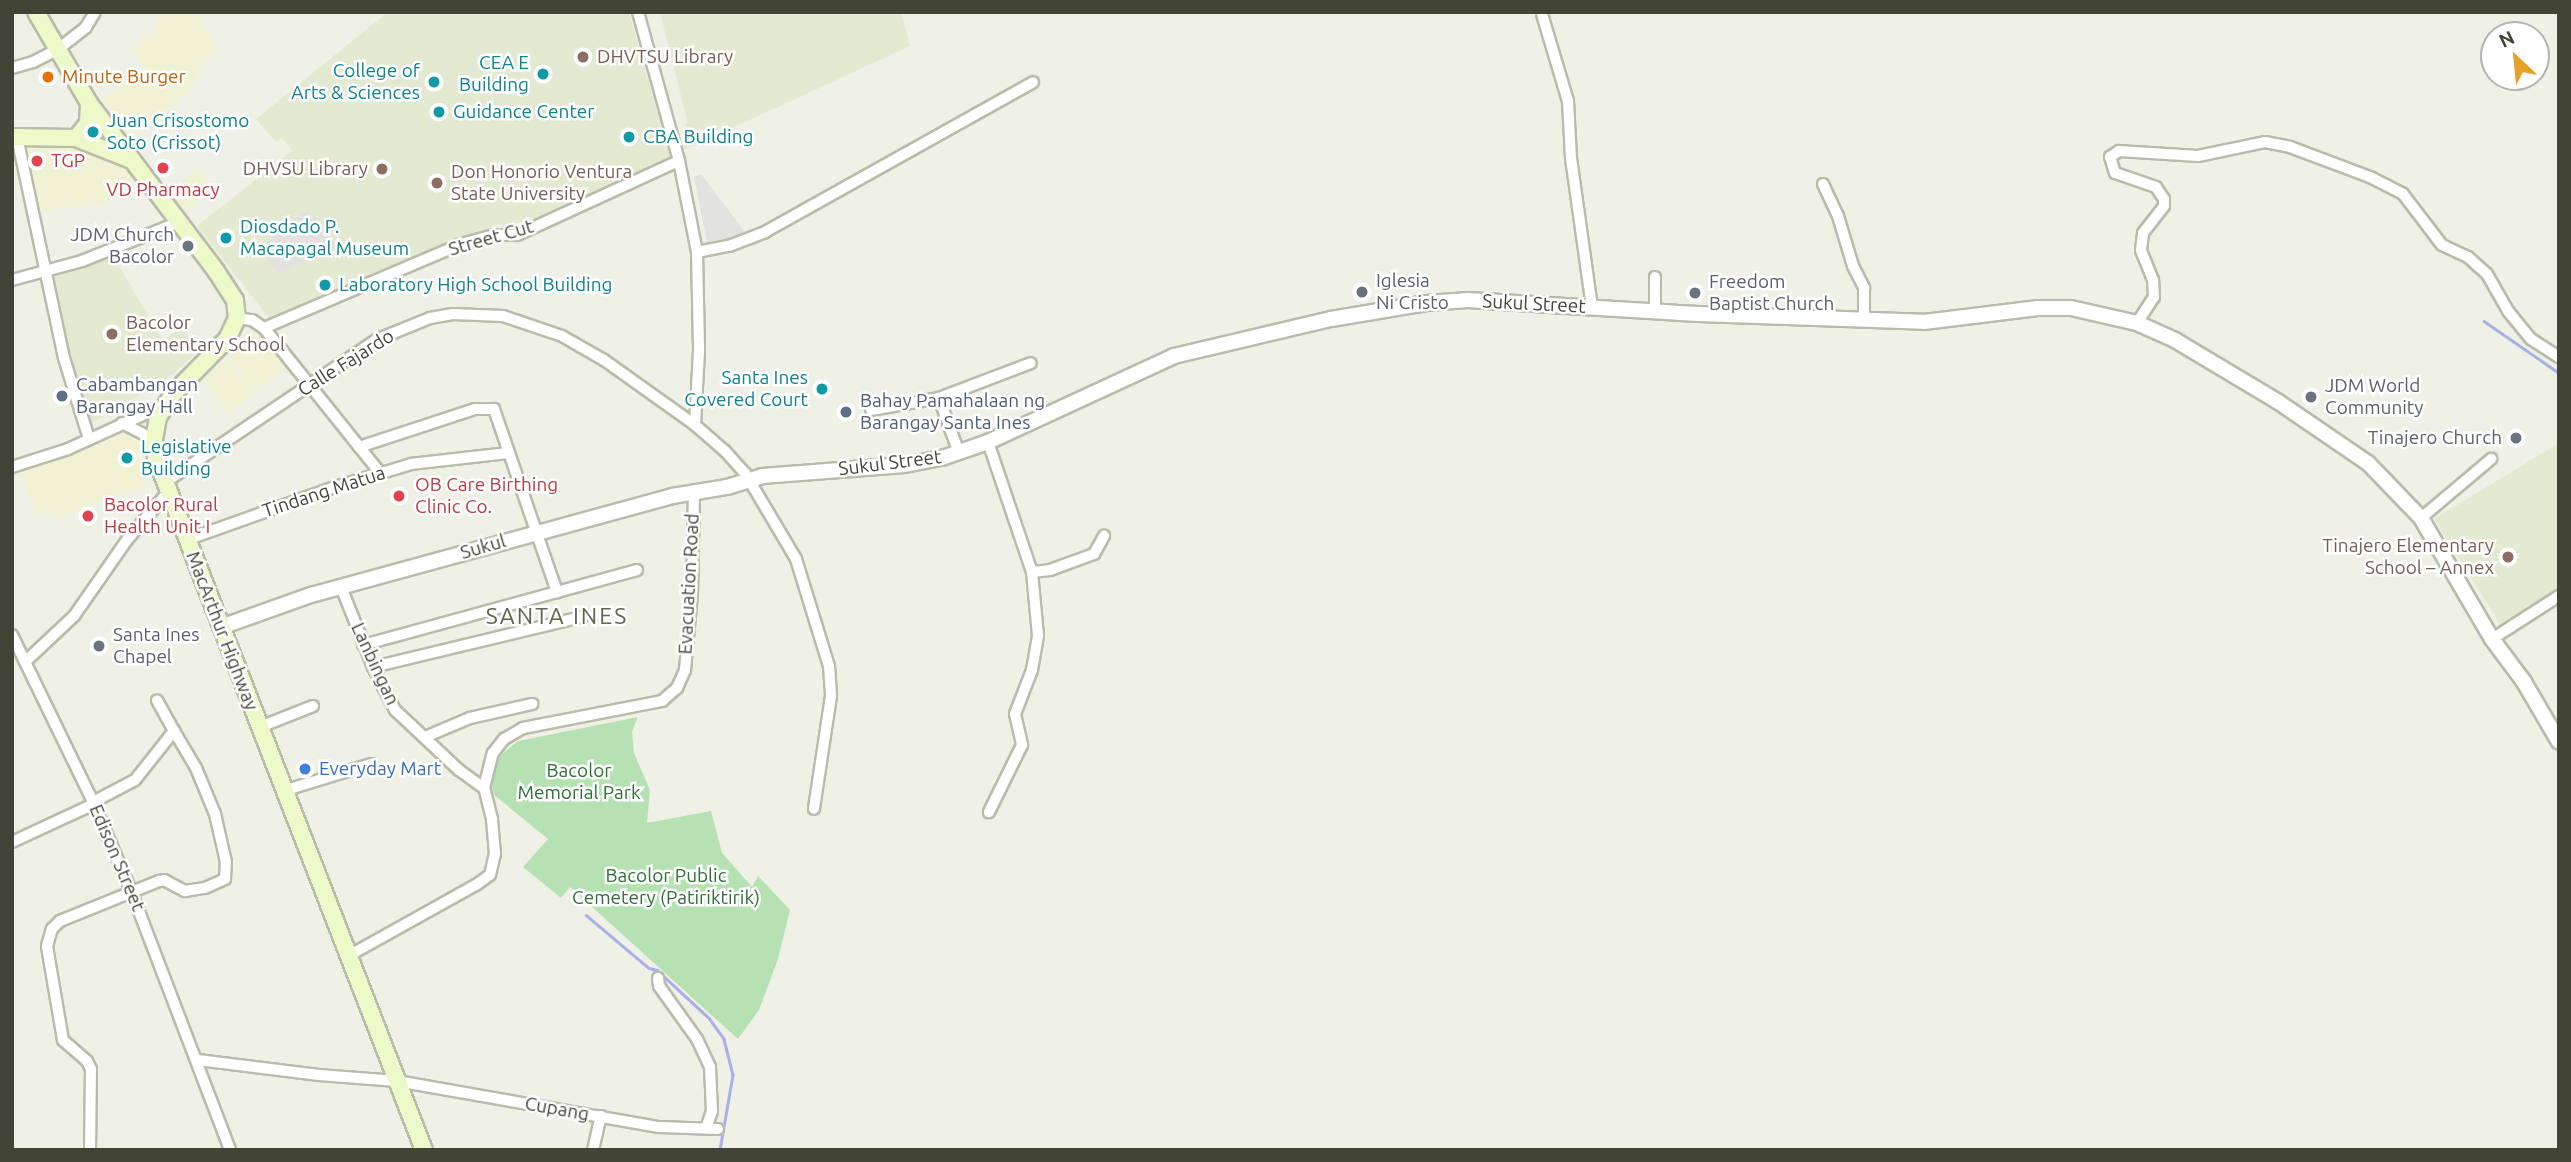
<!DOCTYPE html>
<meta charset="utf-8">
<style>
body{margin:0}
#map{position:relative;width:2571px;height:1162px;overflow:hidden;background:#eff1e7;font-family:Ubuntu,sans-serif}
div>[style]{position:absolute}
.commercial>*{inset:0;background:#f0f2d3;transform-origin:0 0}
.education>*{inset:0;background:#e4e9d2}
.green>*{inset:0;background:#b6e2b3}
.parking>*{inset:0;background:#e2e3de}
.stream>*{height:2.5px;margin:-1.25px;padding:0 1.25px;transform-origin:1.25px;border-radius:1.25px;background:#a8afe9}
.roads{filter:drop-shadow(2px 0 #b9bcaa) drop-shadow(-2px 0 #b9bcaa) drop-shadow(0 2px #b9bcaa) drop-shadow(0 -2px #b9bcaa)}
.minor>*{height:10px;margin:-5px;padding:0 5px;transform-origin:5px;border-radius:5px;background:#fff}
.tertiary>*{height:14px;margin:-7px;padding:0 7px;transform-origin:7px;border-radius:7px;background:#fff}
.secondary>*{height:16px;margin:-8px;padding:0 8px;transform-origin:8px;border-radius:8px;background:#edf9c9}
.dots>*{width:19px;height:19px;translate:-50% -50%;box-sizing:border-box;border:4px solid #fff;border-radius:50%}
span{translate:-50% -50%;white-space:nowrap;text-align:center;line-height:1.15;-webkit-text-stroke:5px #fff;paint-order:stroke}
.education-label{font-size:19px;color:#785e54}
.left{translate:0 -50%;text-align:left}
.right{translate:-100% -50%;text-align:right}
.culture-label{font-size:19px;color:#0d838f}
.food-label{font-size:19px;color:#c56008}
.health-label{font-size:19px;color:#be3a42}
.worship-label{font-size:19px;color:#5b616d}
.street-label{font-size:19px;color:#424436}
.service-label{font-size:19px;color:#4e5e75}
.shop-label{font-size:19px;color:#366cbe}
.park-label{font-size:19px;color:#306f36}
.quarter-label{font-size:23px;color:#63654f;letter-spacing:2px}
.frame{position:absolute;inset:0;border:14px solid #424436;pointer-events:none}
.north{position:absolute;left:2480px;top:21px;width:70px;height:70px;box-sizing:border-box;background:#fff;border:2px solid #b3b4af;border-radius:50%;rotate:334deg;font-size:19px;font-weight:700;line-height:28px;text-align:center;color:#424436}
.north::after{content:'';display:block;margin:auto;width:24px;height:32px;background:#e5a12a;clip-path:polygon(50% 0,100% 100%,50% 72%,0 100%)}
</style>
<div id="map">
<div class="commercial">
<div style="clip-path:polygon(156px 12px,198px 12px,217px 49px,201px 63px,189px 93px,131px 135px,102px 98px,146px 70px,133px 50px,162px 21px)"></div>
<div style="clip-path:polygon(82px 142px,133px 166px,131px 182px,107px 203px,32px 212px,23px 145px)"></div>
<div style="left:197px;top:169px;width:26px;height:37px;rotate:51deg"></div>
<div style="clip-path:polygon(257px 329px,291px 366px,255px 390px,228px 356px)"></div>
<div style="clip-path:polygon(226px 358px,255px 392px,228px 414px,204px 380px)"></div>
<div style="clip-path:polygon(128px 434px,136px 439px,146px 486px,98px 501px,57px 520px,53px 512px,36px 514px,21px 474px)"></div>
</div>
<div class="education">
<div style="clip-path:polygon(388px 12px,629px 12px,671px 160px,524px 229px,505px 231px,501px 223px,277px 319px,270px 319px,197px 226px,292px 151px,282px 138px,276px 142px,256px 119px)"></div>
<div style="clip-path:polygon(660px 12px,901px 12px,910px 46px,682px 151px,687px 120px)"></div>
<div style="clip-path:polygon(113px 256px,163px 341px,181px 327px,200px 350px,168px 378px,92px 423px,77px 383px,51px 278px)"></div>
<div style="clip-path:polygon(2559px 443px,2559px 594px,2503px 629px,2434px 519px)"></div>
</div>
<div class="green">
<div style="clip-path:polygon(638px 717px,632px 731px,634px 753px,650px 790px,647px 823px,711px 811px,722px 853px,752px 887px,758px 876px,790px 910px,778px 959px,759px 1010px,738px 1039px,570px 887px,561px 898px,523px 867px,548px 839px,494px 795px,491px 780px,496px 759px,518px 741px)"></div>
</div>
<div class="parking">
<div style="clip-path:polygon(701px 174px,748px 236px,708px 247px,694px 177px)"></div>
<div style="clip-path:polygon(308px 209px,337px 246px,278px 274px,259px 248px)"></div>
</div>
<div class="stream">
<div style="left:2484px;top:321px;width:91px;rotate:34.7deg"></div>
<div style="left:586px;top:915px;width:82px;rotate:40.1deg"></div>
<div style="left:649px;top:968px;width:8px;rotate:14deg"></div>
<div style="left:657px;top:970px;width:71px;rotate:42.7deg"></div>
<div style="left:709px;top:1018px;width:26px;rotate:54deg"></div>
<div style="left:724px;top:1039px;width:37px;rotate:76deg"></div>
<div style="left:733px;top:1075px;width:76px;rotate:99.8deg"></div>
</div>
<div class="roads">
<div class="minor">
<div style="left:638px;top:12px;width:155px;rotate:74.6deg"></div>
<div style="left:679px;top:161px;width:93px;rotate:78.8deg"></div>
<div style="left:697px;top:252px;width:99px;rotate:88.8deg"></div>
<div style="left:699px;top:351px;width:74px;rotate:93.1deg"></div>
<div style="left:1542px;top:14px;width:91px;rotate:73.4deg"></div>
<div style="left:1568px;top:101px;width:57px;rotate:87deg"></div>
<div style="left:1571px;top:158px;width:150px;rotate:82deg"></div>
<div style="left:12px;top:68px;width:22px;rotate:-16deg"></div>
<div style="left:33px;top:62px;width:27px;rotate:-27deg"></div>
<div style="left:57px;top:50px;width:37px;rotate:-38deg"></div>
<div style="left:86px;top:27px;width:17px;rotate:-59deg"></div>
<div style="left:17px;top:137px;width:226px;rotate:78deg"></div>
<div style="left:64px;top:358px;width:85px;rotate:72.8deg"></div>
<div style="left:1823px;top:184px;width:35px;rotate:65deg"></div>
<div style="left:1838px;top:216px;width:52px;rotate:73.3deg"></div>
<div style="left:1853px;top:266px;width:25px;rotate:63deg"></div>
<div style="left:1864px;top:288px;width:33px;rotate:90deg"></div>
<div style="left:697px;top:252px;width:33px;rotate:-11deg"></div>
<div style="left:729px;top:246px;width:39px;rotate:-21deg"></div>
<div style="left:765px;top:232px;width:307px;rotate:-29.2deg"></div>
<div style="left:12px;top:280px;width:73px;rotate:-15.2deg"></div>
<div style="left:82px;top:261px;width:105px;rotate:-21.9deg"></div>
<div style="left:1655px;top:310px;width:33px;rotate:-90deg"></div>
<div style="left:237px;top:318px;width:15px;rotate:8deg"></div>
<div style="left:252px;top:320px;width:14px;rotate:34deg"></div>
<div style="left:264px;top:328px;width:186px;rotate:51.3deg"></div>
<div style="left:2137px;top:323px;width:31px;rotate:-57deg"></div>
<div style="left:2154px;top:297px;width:17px;rotate:-93deg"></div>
<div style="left:2153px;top:280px;width:32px;rotate:-112deg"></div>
<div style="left:2141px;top:250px;width:17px;rotate:-83deg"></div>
<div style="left:2143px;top:233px;width:34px;rotate:-52deg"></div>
<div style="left:2164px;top:206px;width:7px;rotate:-90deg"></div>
<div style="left:2164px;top:199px;width:14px;rotate:-124deg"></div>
<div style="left:2156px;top:187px;width:43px;rotate:-161.1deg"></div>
<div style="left:2115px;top:173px;width:17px;rotate:-107deg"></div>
<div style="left:2110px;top:157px;width:11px;rotate:-34deg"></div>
<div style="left:2119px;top:151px;width:79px;rotate:3.6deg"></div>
<div style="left:2198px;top:156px;width:68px;rotate:-11.8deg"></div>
<div style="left:2265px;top:142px;width:25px;rotate:11deg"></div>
<div style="left:2290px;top:147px;width:85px;rotate:20.6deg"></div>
<div style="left:2370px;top:177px;width:37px;rotate:27deg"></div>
<div style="left:2403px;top:194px;width:64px;rotate:52.6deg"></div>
<div style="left:2442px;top:245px;width:29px;rotate:25deg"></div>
<div style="left:2468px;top:257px;width:25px;rotate:42deg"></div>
<div style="left:2487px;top:274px;width:43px;rotate:60.4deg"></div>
<div style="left:2508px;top:311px;width:36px;rotate:51deg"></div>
<div style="left:2531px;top:339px;width:33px;rotate:33deg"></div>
<div style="left:264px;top:328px;width:214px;rotate:-23.1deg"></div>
<div style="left:461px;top:244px;width:34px;rotate:-15deg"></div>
<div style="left:494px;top:235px;width:23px"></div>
<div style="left:517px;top:235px;width:178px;rotate:-24.6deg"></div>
<div style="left:939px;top:398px;width:59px;rotate:70deg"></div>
<div style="left:871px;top:410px;width:69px;rotate:-10deg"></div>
<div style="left:939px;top:398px;width:98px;rotate:-20.8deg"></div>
<div style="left:122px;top:423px;width:36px;rotate:27deg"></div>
<div style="left:988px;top:442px;width:137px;rotate:71.3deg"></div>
<div style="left:1032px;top:572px;width:64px;rotate:84.6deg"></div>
<div style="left:1038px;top:636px;width:35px;rotate:100deg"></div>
<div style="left:1032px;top:670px;width:47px;rotate:111.1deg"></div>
<div style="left:1015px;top:714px;width:32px;rotate:77deg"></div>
<div style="left:1022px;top:745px;width:75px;rotate:116.2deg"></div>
<div style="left:359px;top:447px;width:122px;rotate:-18.1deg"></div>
<div style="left:475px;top:409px;width:19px"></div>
<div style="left:494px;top:409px;width:194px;rotate:71deg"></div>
<div style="left:12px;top:467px;width:59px;rotate:-17.8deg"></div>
<div style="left:68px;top:449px;width:107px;rotate:-24.4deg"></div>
<div style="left:164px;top:483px;width:256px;rotate:-34deg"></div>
<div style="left:376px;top:340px;width:58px;rotate:-22.2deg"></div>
<div style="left:430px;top:318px;width:23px;rotate:-10deg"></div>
<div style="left:453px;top:314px;width:50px;rotate:2.3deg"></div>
<div style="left:503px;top:316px;width:62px;rotate:18.7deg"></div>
<div style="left:562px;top:336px;width:48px;rotate:29.7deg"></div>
<div style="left:604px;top:360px;width:112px;rotate:35.5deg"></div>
<div style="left:695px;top:425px;width:40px;rotate:41deg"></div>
<div style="left:725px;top:451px;width:30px;rotate:48deg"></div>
<div style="left:745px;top:473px;width:100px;rotate:59.3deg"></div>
<div style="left:796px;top:559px;width:112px;rotate:72.9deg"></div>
<div style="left:829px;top:666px;width:30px;rotate:86deg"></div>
<div style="left:831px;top:696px;width:114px;rotate:98.6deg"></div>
<div style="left:2421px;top:518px;width:92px;rotate:-40.1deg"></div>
<div style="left:186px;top:540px;width:158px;rotate:-19.6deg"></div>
<div style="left:335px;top:487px;width:79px;rotate:-16.8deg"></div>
<div style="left:411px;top:464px;width:97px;rotate:-6.5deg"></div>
<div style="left:1032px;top:572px;width:18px;rotate:-6deg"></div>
<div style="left:1050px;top:570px;width:47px;rotate:-20deg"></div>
<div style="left:1094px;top:554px;width:21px;rotate:-61deg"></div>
<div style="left:341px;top:587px;width:86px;rotate:68.2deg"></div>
<div style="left:373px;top:667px;width:48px;rotate:62.9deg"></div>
<div style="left:395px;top:710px;width:88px;rotate:43.2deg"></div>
<div style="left:459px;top:770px;width:31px;rotate:36deg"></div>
<div style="left:12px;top:635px;width:186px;rotate:64.1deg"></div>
<div style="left:93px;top:802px;width:99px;rotate:66.8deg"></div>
<div style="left:132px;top:893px;width:275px;rotate:69.1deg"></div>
<div style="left:2492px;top:639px;width:80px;rotate:-32.7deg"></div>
<div style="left:363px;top:645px;width:284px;rotate:-15.3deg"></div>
<div style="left:26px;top:661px;width:66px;rotate:-43.2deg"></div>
<div style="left:74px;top:616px;width:93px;rotate:-55.1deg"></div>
<div style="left:127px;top:540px;width:63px;rotate:-49.5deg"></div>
<div style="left:373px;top:667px;width:215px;rotate:-13.5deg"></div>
<div style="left:260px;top:727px;width:57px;rotate:-21.6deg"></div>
<div style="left:425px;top:737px;width:49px;rotate:-22.9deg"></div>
<div style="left:470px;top:718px;width:64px;rotate:-12.7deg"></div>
<div style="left:283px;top:791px;width:92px;rotate:-17.1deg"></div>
<div style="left:93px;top:802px;width:47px;rotate:-27.6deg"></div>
<div style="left:135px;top:780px;width:63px;rotate:-51.5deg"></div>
<div style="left:174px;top:731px;width:35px;rotate:-119deg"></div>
<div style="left:12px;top:842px;width:90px;rotate:-24.9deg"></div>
<div style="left:350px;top:955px;width:144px;rotate:-29.1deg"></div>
<div style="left:476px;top:885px;width:17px;rotate:-36deg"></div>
<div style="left:490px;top:875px;width:22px;rotate:-77deg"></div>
<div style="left:495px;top:854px;width:35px;rotate:-95deg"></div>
<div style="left:492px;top:819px;width:32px;rotate:-104deg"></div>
<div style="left:484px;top:788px;width:36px;rotate:-76deg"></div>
<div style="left:493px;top:753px;width:18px;rotate:-52deg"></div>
<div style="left:504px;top:739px;width:22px;rotate:-30deg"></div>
<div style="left:523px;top:728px;width:142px;rotate:-11deg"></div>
<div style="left:662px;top:701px;width:20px;rotate:-41deg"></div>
<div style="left:677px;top:688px;width:20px;rotate:-66deg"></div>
<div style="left:685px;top:670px;width:75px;rotate:-84.7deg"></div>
<div style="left:692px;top:595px;width:103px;rotate:-88.9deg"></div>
<div style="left:658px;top:978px;width:8px;rotate:83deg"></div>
<div style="left:659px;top:986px;width:65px;rotate:54.4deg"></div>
<div style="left:697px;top:1039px;width:31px;rotate:65deg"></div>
<div style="left:710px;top:1067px;width:44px;rotate:87.4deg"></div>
<div style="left:712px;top:1111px;width:18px;rotate:109deg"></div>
<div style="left:198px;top:1060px;width:122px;rotate:7.1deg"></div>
<div style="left:319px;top:1075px;width:78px;rotate:4.4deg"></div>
<div style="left:397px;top:1081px;width:266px;rotate:10deg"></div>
<div style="left:659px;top:1127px;width:59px;rotate:1.9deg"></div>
<div style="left:90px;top:1150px;width:81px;rotate:-89.3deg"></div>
<div style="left:91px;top:1069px;width:9px;rotate:-117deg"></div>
<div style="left:87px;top:1061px;width:32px;rotate:-139deg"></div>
<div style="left:63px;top:1040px;width:95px;rotate:-99.7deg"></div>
<div style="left:47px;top:946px;width:18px;rotate:-74deg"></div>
<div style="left:52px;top:929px;width:11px;rotate:-45deg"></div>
<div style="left:60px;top:921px;width:107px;rotate:-22deg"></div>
<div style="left:159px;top:881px;width:5px;rotate:-11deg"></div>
<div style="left:164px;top:880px;width:24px;rotate:28deg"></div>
<div style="left:185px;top:891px;width:20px;rotate:-9deg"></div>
<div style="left:205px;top:888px;width:22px;rotate:-24deg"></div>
<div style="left:225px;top:879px;width:17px;rotate:-87deg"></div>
<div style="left:226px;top:862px;width:49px;rotate:-102.9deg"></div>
<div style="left:215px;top:814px;width:50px;rotate:-112.4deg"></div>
<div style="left:196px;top:768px;width:43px;rotate:-120.7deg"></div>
<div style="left:593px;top:1150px;width:35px;rotate:-77deg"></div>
</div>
<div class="tertiary">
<div style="left:221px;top:627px;width:96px;rotate:-19.6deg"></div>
<div style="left:311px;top:595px;width:374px;rotate:-15.3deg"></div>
<div style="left:672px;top:496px;width:56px;rotate:-9.3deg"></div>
<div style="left:727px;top:487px;width:37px;rotate:-17deg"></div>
<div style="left:762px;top:476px;width:143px;rotate:-4.4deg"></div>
<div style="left:905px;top:465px;width:38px;rotate:-11deg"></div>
<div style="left:942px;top:458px;width:49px;rotate:-19.2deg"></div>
<div style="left:988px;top:442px;width:205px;rotate:-24.8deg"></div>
<div style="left:1174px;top:356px;width:161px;rotate:-13.3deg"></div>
<div style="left:1331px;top:319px;width:97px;rotate:-9.5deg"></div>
<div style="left:1427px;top:303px;width:41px;rotate:-4.2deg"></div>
<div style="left:1468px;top:300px;width:231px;rotate:3.5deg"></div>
<div style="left:1699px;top:314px;width:225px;rotate:2deg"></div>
<div style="left:1924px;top:322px;width:115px;rotate:-7deg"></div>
<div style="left:2038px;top:308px;width:33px"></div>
<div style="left:2071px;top:308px;width:68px;rotate:12.8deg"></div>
<div style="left:2137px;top:323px;width:42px;rotate:24.1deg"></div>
<div style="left:2175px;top:340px;width:119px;rotate:30.9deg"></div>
<div style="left:2277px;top:401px;width:110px;rotate:34.3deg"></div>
<div style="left:2368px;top:463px;width:76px;rotate:46.1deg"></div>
<div style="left:2421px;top:518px;width:140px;rotate:59.6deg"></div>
<div style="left:2492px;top:639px;width:54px;rotate:53.3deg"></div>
<div style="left:2524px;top:682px;width:69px;rotate:59.7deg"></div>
</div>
<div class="secondary">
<div style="left:36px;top:12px;width:105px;rotate:59.8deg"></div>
<div style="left:89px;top:103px;width:211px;rotate:52.9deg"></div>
<div style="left:216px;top:271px;width:35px;rotate:57deg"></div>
<div style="left:235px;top:300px;width:18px;rotate:84deg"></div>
<div style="left:237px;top:318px;width:23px;rotate:115deg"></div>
<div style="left:227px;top:339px;width:77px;rotate:134.5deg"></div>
<div style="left:173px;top:394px;width:27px;rotate:123deg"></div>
<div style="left:158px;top:417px;width:22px;rotate:100deg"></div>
<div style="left:154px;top:439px;width:19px;rotate:84deg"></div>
<div style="left:156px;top:458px;width:742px;rotate:68.83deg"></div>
<div style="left:12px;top:137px;width:64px;rotate:0.9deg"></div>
<div style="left:76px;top:138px;width:57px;rotate:21.6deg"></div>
<div style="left:76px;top:138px;width:19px;rotate:-51deg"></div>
<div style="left:88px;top:123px;width:20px;rotate:-87deg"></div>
</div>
</div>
<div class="dots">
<div style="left:583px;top:57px;background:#8d6e63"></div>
<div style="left:543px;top:74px;background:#0f9aa8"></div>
<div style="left:48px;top:77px;background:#e8710a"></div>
<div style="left:434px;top:82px;background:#0f9aa8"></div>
<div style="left:439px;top:112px;background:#0f9aa8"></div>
<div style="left:93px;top:132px;background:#0f9aa8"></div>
<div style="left:629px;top:137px;background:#0f9aa8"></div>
<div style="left:37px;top:161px;background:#e0444e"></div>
<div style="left:163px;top:168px;background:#e0444e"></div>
<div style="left:382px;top:169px;background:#8d6e63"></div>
<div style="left:437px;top:183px;background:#8d6e63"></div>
<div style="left:226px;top:238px;background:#0f9aa8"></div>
<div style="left:188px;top:246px;background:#6b7280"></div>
<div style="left:325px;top:285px;background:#0f9aa8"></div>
<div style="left:1362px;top:292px;background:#6b7280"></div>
<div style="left:1695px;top:293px;background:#6b7280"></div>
<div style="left:112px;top:334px;background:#8d6e63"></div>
<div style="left:822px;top:389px;background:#0f9aa8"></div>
<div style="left:62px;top:396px;background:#5c6f8a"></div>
<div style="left:2311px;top:397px;background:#6b7280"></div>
<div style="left:846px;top:412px;background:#5c6f8a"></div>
<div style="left:2516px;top:438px;background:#6b7280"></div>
<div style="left:127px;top:458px;background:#0f9aa8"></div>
<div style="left:399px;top:496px;background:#e0444e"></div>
<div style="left:88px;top:516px;background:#e0444e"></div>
<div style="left:2508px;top:557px;background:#8d6e63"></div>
<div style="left:99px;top:646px;background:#6b7280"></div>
<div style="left:305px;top:769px;background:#3f7fe0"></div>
</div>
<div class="education-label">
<span class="left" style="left:597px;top:57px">DHVTSU Library</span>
<span class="right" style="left:368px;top:169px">DHVSU Library</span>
<span class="left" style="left:451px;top:183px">Don Honorio Ventura<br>State University</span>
<span class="left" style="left:126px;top:334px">Bacolor<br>Elementary School</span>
<span class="right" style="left:2494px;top:557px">Tinajero Elementary<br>School – Annex</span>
</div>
<div class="culture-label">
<span class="right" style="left:529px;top:74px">CEA E<br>Building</span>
<span class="right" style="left:420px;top:82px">College of<br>Arts &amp; Sciences</span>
<span class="left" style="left:453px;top:112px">Guidance Center</span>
<span class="left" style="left:107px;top:132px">Juan Crisostomo<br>Soto (Crissot)</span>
<span class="left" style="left:643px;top:137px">CBA Building</span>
<span class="left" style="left:240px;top:238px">Diosdado P.<br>Macapagal Museum</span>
<span class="left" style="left:339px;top:285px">Laboratory High School Building</span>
<span class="right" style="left:808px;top:389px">Santa Ines<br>Covered Court</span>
<span class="left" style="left:141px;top:458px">Legislative<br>Building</span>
</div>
<div class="food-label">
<span class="left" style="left:62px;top:77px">Minute Burger</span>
</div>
<div class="health-label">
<span class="left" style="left:51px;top:161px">TGP</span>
<span style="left:163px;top:190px">VD Pharmacy</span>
<span class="left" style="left:415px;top:496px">OB Care Birthing<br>Clinic Co.</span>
<span class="left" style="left:104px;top:516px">Bacolor Rural<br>Health Unit I</span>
</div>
<div class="worship-label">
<span class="right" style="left:174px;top:246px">JDM Church<br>Bacolor</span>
<span class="left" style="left:1376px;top:292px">Iglesia<br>Ni Cristo</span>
<span class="left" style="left:1709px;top:293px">Freedom<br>Baptist Church</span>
<span class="left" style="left:2325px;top:397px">JDM World<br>Community</span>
<span class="right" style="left:2502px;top:438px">Tinajero Church</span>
<span class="left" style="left:113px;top:646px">Santa Ines<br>Chapel</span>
</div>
<div class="street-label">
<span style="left:491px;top:238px;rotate:-16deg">Street Cut</span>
<span style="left:1534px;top:304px;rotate:3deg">Sukul Street</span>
<span style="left:346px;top:363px;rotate:-32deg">Calle Fajardo</span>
<span style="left:890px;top:463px;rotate:-7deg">Sukul Street</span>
<span style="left:324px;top:492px;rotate:-18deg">Tindang Matua</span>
<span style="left:483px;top:547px;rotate:-16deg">Sukul</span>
<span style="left:689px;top:584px;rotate:-87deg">Evacuation Road</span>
<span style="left:222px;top:631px;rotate:69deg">MacArthur Highway</span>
<span style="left:375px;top:664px;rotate:65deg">Lanbingan</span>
<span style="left:117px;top:858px;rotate:67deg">Edison Street</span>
<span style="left:557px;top:1109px;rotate:10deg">Cupang</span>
</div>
<div class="service-label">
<span class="left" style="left:76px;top:396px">Cabambangan<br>Barangay Hall</span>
<span class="left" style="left:860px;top:412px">Bahay Pamahalaan ng<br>Barangay Santa Ines</span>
</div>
<div class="shop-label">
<span class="left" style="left:319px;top:769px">Everyday Mart</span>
</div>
<div class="park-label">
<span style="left:579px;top:782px">Bacolor<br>Memorial Park</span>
<span style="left:666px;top:887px">Bacolor Public<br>Cemetery (Patiriktirik)</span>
</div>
<div class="quarter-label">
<span style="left:557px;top:616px">SANTA INES</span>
</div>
<div class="frame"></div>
<div class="north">N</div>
</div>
